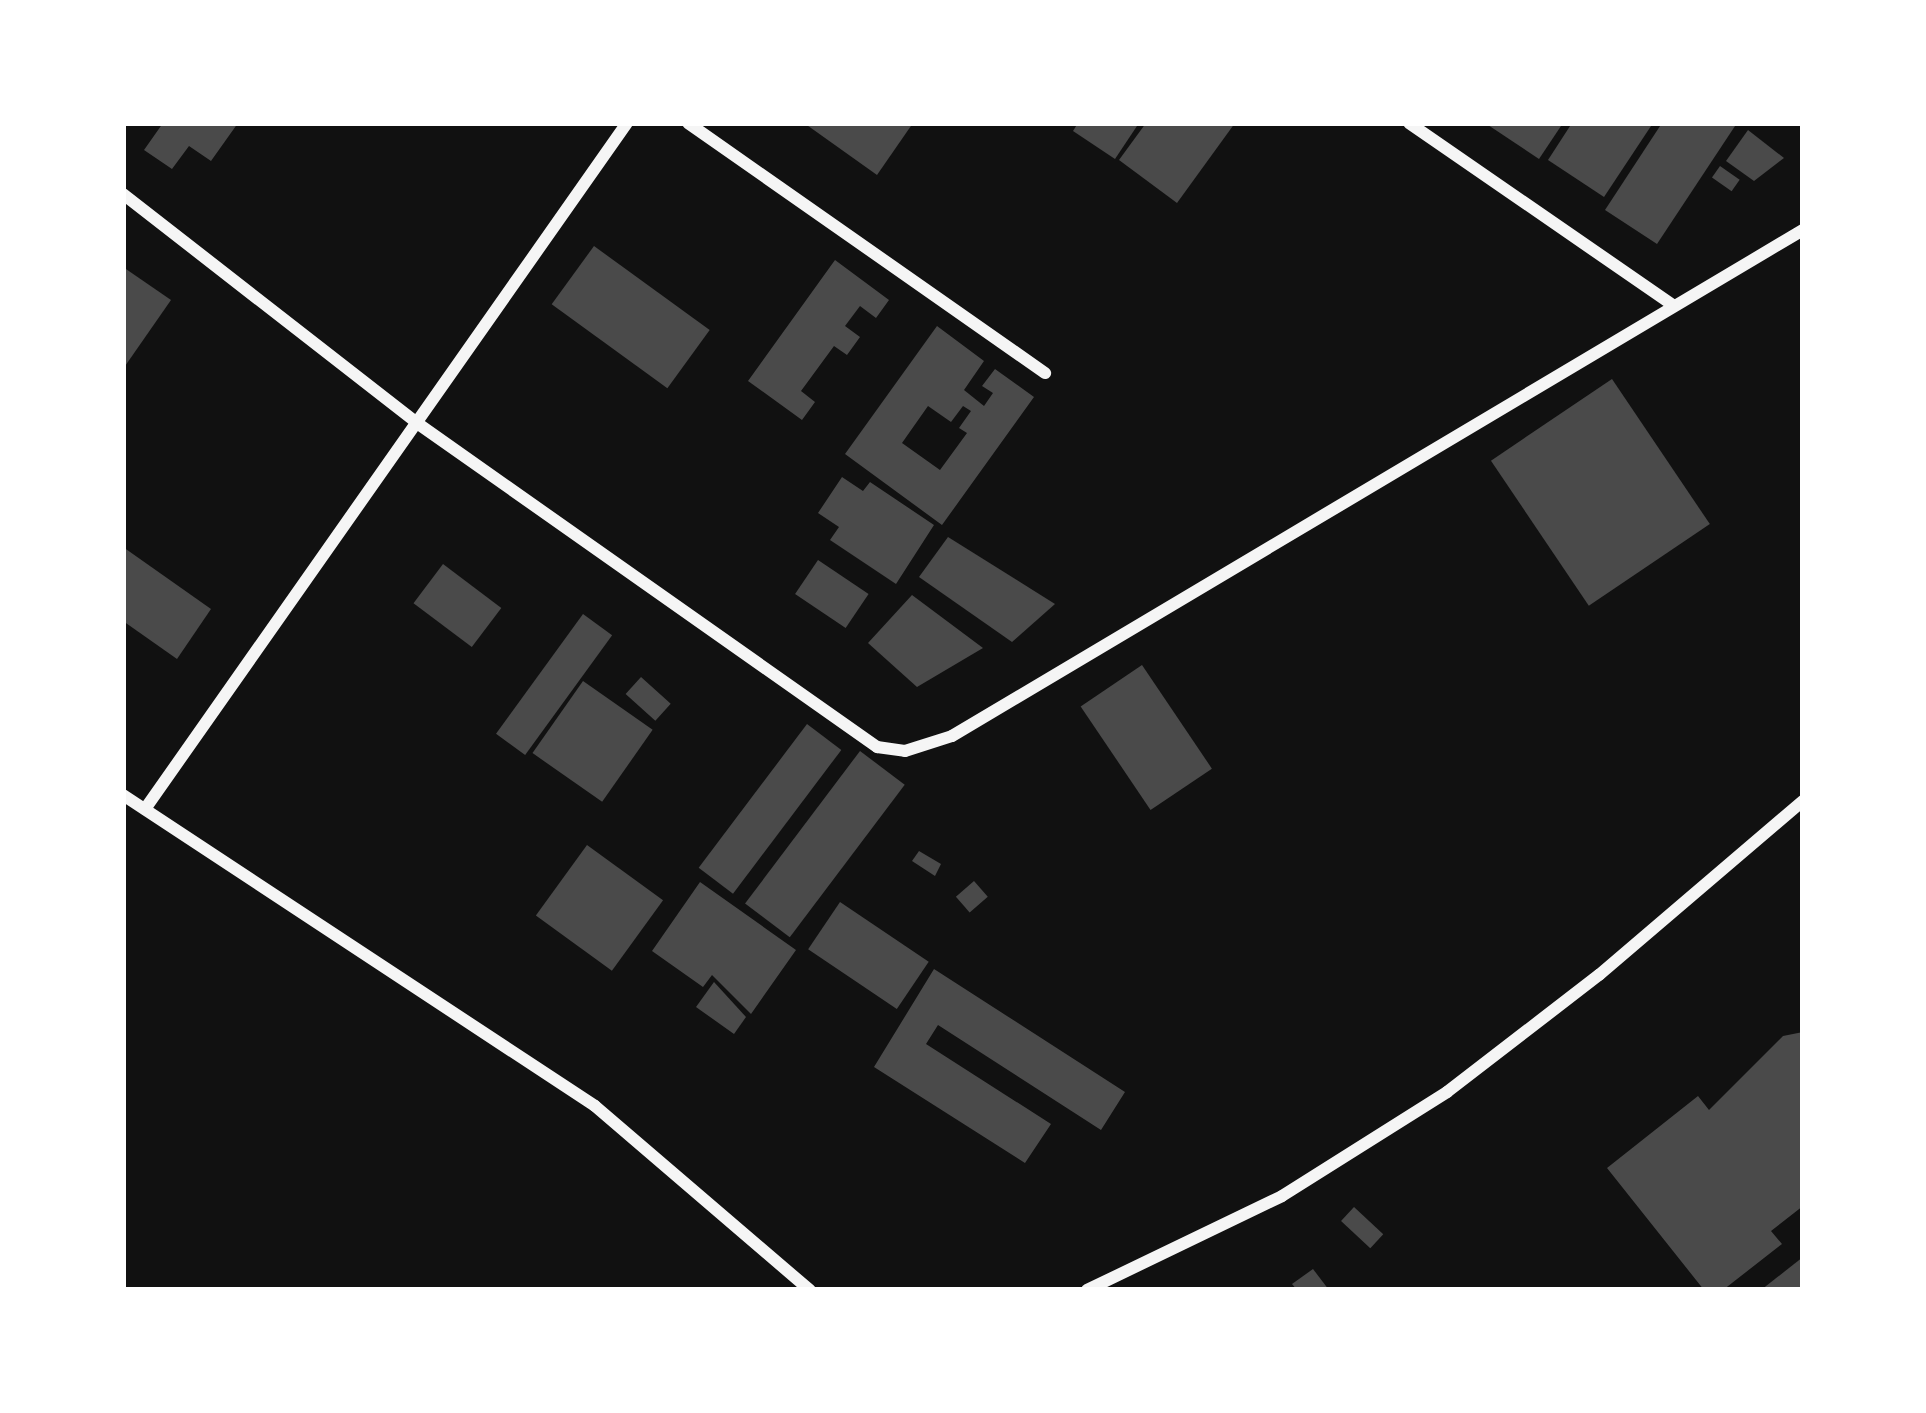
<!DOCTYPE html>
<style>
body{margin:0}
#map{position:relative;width:1926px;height:1413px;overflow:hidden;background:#111;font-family:Signika,sans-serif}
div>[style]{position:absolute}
.building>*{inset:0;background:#4a4a4a;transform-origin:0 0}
.minor>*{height:12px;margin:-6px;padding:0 6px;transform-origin:6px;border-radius:6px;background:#f5f5f5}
span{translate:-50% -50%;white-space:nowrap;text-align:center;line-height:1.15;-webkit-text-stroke:10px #fff;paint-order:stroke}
.frame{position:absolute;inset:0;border:126px solid #fff;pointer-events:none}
</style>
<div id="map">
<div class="building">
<div style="clip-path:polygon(163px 123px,238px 123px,211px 161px,189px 146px,172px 169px,144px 150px)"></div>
<div style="clip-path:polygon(804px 123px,913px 123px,877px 175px)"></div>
<div style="clip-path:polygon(1078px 123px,1139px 123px,1115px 159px,1073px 131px)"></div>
<div style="clip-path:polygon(1146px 123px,1235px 123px,1177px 203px,1119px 160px)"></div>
<div style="clip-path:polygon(1485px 123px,1563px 123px,1539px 159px)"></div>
<div style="clip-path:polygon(1572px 123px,1653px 123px,1604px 197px,1548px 160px)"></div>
<div style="clip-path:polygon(1662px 123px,1737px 123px,1657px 244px,1605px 210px)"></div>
<div style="clip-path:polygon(1748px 130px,1784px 158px,1754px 181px,1726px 161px)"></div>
<div style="left:1720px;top:166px;width:24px;height:14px;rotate:35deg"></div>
<div style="left:594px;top:246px;width:143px;height:72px;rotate:36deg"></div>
<div style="clip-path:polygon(835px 260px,889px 300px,876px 318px,860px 306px,845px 326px,860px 337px,847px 355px,834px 346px,801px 391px,815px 402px,802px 420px,748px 381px)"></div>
<div style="clip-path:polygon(123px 267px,171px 300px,123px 369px)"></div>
<div style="clip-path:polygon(evenodd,937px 326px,984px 361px,964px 390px,984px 406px,993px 393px,982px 386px,995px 369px,1034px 397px,942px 525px,845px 454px,937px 326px,928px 406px,951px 422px,963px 406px,971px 411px,959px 428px,967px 433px,940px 470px,902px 443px,928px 406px)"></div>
<div style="left:1612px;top:379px;width:175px;height:146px;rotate:56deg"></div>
<div style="clip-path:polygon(842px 477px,863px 491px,870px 482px,934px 525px,896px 584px,830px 540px,839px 527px,818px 513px)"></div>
<div style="clip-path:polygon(948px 537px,1055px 604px,1012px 642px,919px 577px)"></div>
<div style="clip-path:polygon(123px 547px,211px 609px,177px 659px,123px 621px)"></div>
<div style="left:818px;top:560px;width:61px;height:41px;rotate:34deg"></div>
<div style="left:443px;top:564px;width:73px;height:49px;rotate:37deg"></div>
<div style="clip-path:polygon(912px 595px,983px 648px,917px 687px,868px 643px)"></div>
<div style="left:583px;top:614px;width:36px;height:148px;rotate:36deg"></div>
<div style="left:1142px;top:665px;width:125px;height:74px;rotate:56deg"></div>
<div style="left:641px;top:677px;width:40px;height:23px;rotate:42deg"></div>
<div style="left:583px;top:681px;width:85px;height:88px;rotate:35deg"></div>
<div style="left:807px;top:724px;width:43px;height:180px;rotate:37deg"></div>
<div style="left:860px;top:751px;width:56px;height:191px;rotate:37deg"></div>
<div style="left:587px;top:845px;width:94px;height:87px;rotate:36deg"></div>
<div style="clip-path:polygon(919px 851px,941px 864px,935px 876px,912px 861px)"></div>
<div style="left:974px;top:881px;width:21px;height:24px;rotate:49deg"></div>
<div style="clip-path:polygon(700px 882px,796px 950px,751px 1014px,712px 975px,703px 987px,652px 951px)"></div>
<div style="left:840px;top:902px;width:107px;height:57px;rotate:34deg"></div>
<div style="clip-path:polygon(934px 969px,1125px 1092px,1101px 1130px,938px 1025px,926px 1044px,1051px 1124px,1025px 1163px,874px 1067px)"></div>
<div style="clip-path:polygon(714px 982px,746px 1017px,734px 1034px,696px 1007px)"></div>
<div style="clip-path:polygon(1803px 1032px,1803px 1206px,1771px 1231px,1782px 1244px,1723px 1290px,1704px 1290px,1607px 1168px,1698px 1096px,1709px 1110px,1783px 1036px)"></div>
<div style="left:1354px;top:1207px;width:40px;height:19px;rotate:43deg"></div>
<div style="clip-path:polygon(1803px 1257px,1803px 1290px,1761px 1290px)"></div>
<div style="clip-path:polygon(1313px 1269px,1329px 1290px,1297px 1290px,1292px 1284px)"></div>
</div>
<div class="minor">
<div style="left:688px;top:123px;width:436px;rotate:35deg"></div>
<div style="left:1409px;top:123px;width:322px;rotate:34.6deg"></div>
<div style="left:123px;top:194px;width:373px;rotate:37.9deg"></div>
<div style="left:417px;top:423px;width:563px;rotate:35.16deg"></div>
<div style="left:877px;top:747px;width:28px;rotate:8deg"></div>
<div style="left:905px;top:751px;width:49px;rotate:-17.7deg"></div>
<div style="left:952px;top:736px;width:990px;rotate:-30.74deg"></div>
<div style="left:123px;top:795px;width:565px;rotate:33.38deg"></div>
<div style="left:595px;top:1106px;width:283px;rotate:40.6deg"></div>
<div style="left:145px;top:809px;width:838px;rotate:-54.91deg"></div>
<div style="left:1087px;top:1290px;width:216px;rotate:-25.7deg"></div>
<div style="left:1282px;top:1196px;width:195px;rotate:-32.2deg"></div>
<div style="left:1447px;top:1092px;width:192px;rotate:-37.6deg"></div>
<div style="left:1599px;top:975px;width:268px;rotate:-40.5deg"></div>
</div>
<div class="frame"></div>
</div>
